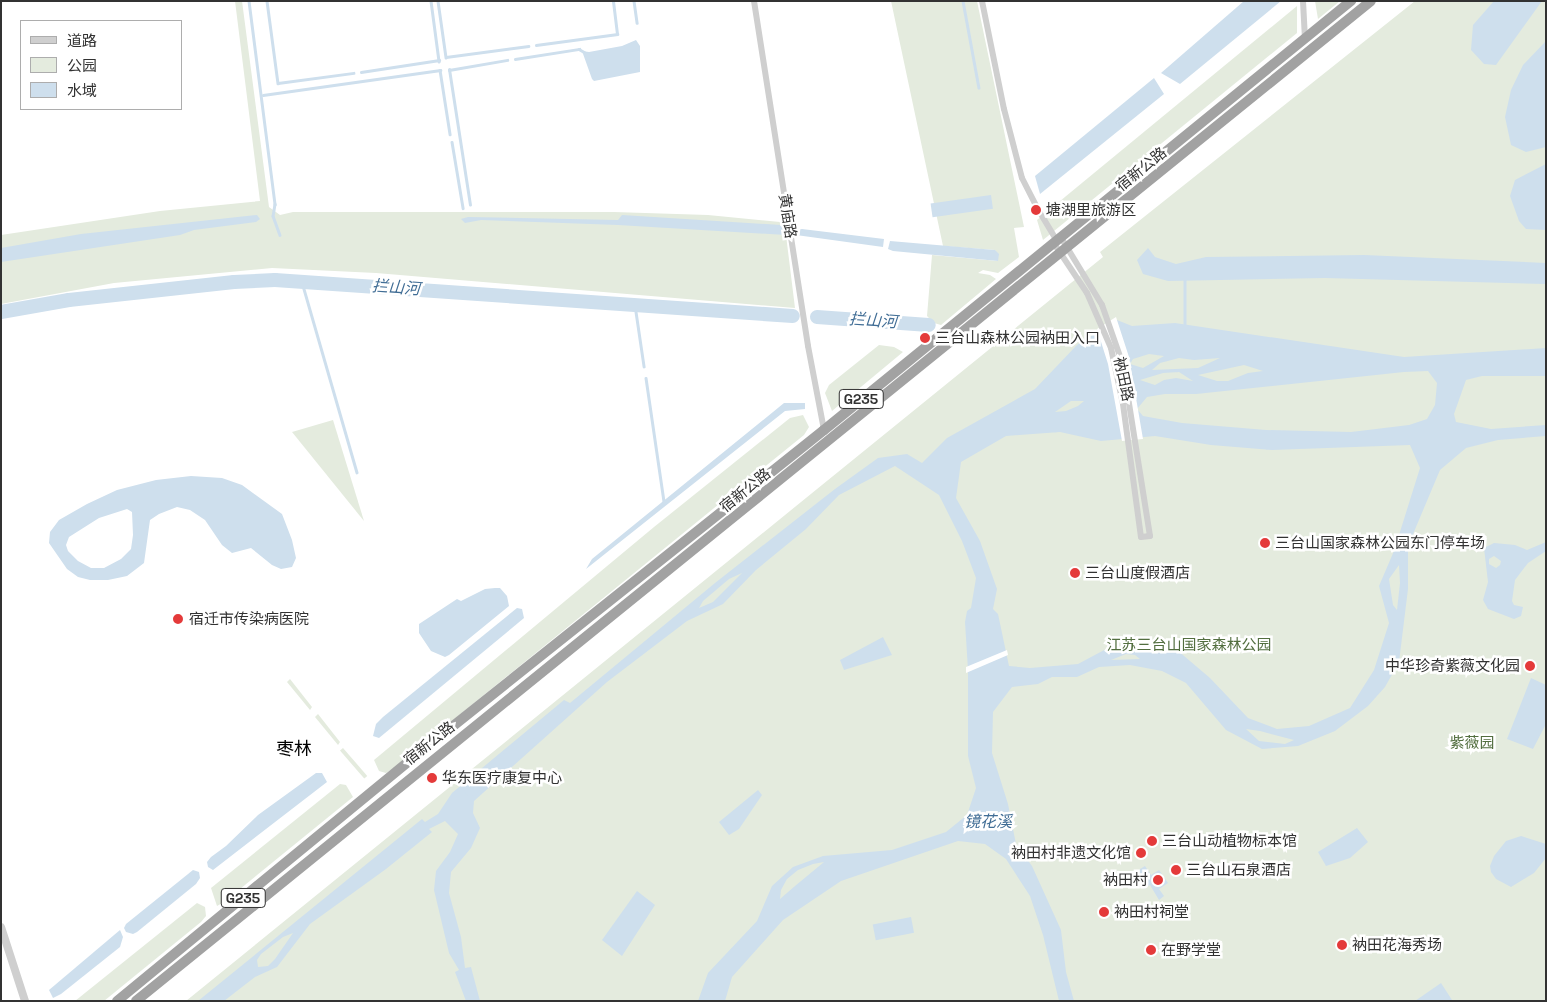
<!DOCTYPE html>
<meta charset="utf-8">
<style>
body{margin:0}
#map{position:relative;width:1547px;height:1002px;overflow:hidden;background:#fff;font-family:"Space Grotesk","Noto Sans SC",sans-serif}
div>[style]{position:absolute}
.green>*{inset:0;background:#e4ebde;transform-origin:0 0}
.water>*{inset:0;background:#cedfed;transform-origin:0 0}
.pier>*{inset:0;background:#fff}
.stream>*{height:2.5px;margin:-1.25px;padding:0 1.25px;transform-origin:1.25px;border-radius:1.25px;background:#cedfed}
.river>*{height:14px;margin:-7px;padding:0 7px;transform-origin:7px;border-radius:7px;background:#cedfed}
.minor>*{height:6px;margin:-3px;padding:0 3px;transform-origin:3px;border-radius:3px;background:#cfcfcf}
.tertiary>*{height:8px;margin:-4px;padding:0 4px;transform-origin:4px;border-radius:4px;background:#cfcfcf}
.trunk>*{height:10px;margin:-5px;padding:0 5px;transform-origin:5px;border-radius:5px;background:#a2a2a2}
.dots>*{width:14px;height:14px;translate:-50% -50%;box-sizing:border-box;border:2px solid #fff;border-radius:50%}
span{translate:-50% -50%;white-space:nowrap;text-align:center;line-height:1.15;-webkit-text-stroke:5px #fff;paint-order:stroke}
.shield-label span{padding:1px 4px;background:#fff;border:1px solid;border-radius:4px;-webkit-text-stroke-width:0}
.shield-label{font-size:14px;color:#323232;font-weight:700}
.street-label{font-size:15px;color:#323232}
.poi-label{font-size:15px;color:#323232}
.left{translate:0 -50%;text-align:left}
.right{translate:-100% -50%;text-align:right}
.park-label{font-size:15px;color:#526e3f}
.water-label{font-size:16px;color:#406d95;font-style:italic}
.quarter-label{font-size:18px;color:#000}
.frame{position:absolute;inset:0;border:2px solid #323232;pointer-events:none}
.legend{position:absolute;left:20px;top:20px;width:162px;height:90px;box-sizing:border-box;background:#fff;border:1px solid #adadad;margin:0;padding:6px 9px;list-style:none;font-size:15px;color:#323232}
.legend li{display:flex;align-items:center;gap:10px;height:25px}
.legend b{width:25px;border:1px solid #adadad}
</style>
<div id="map">
<div class="green">
<div style="clip-path:polygon(235px 1px,242px 1px,269px 207px,280px 215px,293px 212px,614px 212px,708px 215px,780px 222px,786px 235px,795px 308px,376px 273px,272px 268px,114px 283px,1px 304px,1px 235px,160px 211px,260px 201px)"></div>
<div style="clip-path:polygon(891px 1px,977px 1px,1024px 227px,1014px 228px,1019px 257px,998px 273px,983px 270px,978px 273px,990px 275px,996px 279px,941px 325px,934px 323px,927px 316px,932px 255px,998px 261px,995px 250px,943px 246px)"></div>
<div style="clip-path:polygon(1315px 1px,1340px 1px,1318px 19px)"></div>
<div style="clip-path:polygon(1415px 1px,1546px 1px,1546px 1001px,186px 1001px,1103px 257px,1100px 252px)"></div>
<div style="clip-path:polygon(1297px 6px,1297px 33px,1043px 240px,1037px 220px)"></div>
<div style="clip-path:polygon(879px 345px,894px 347px,903px 352px,832px 411px,825px 393px,829px 385px)"></div>
<div style="clip-path:polygon(803px 415px,809px 427px,804px 435px,394px 768px,386px 773px,379px 771px,374px 760px,654px 527px,790px 418px)"></div>
<div style="clip-path:polygon(333px 420px,364px 521px,292px 432px)"></div>
<div style="clip-path:polygon(290px 679px,312px 707px,310px 710px,287px 682px)"></div>
<div style="clip-path:polygon(318px 714px,340px 742px,338px 745px,315px 717px)"></div>
<div style="left:343px;top:748px;width:37px;height:4px;rotate:49deg"></div>
<div style="clip-path:polygon(340px 784px,346px 785px,353px 797px,224px 902px,217px 906px,211px 888px)"></div>
<div style="clip-path:polygon(197px 903px,205px 907px,206px 916px,201px 922px,104px 1001px,75px 1001px)"></div>
</div>
<div class="water">
<div style="clip-path:polygon(1244px 1px,1281px 1px,1180px 84px,1161px 73px)"></div>
<div style="clip-path:polygon(1494px 1px,1542px 1px,1496px 65px,1484px 64px,1471px 50px,1473px 25px)"></div>
<div style="clip-path:polygon(636px 40px,640px 46px,640px 72px,594px 81px,592px 79px,582px 51px,589px 52px,622px 46px)"></div>
<div style="clip-path:polygon(1546px 41px,1546px 147px,1526px 152px,1511px 145px,1505px 117px,1511px 90px,1523px 65px)"></div>
<div style="clip-path:polygon(1154px 78px,1164px 94px,1040px 194px,1035px 176px)"></div>
<div style="clip-path:polygon(1546px 164px,1546px 230px,1526px 229px,1519px 221px,1510px 196px,1515px 180px)"></div>
<div style="left:991px;top:195px;width:14px;height:61px;rotate:82deg"></div>
<div style="clip-path:polygon(257px 215px,260px 219px,256px 222px,194px 230px,180px 235px,1px 262px,1px 248px,81px 234px)"></div>
<div style="clip-path:polygon(622px 215px,781px 225px,786px 230px,786px 235px,618px 225px,481px 220px,465px 223px,461px 219px,468px 217px,618px 220px)"></div>
<div style="clip-path:polygon(802px 229px,884px 239px,883px 247px,796px 235px,796px 230px)"></div>
<div style="clip-path:polygon(890px 241px,995px 250px,999px 254px,998px 261px,893px 251px,888px 249px)"></div>
<div style="clip-path:polygon(1148px 248px,1155px 257px,1176px 264px,1206px 257px,1364px 255px,1546px 263px,1546px 284px,1325px 278px,1168px 281px,1143px 274px,1137px 260px)"></div>
<div style="clip-path:polygon(evenodd,1117px 320px,1132px 326px,1175px 323px,1404px 357px,1546px 348px,1546px 376px,1482px 376px,1466px 380px,1454px 414px,1456px 422px,1491px 429px,1546px 425px,1546px 436px,1498px 440px,1466px 448px,1440px 470px,1408px 546px,1408px 589px,1399px 662px,1385px 687px,1368px 706px,1335px 731px,1298px 746px,1262px 749px,1226px 730px,1186px 683px,1162px 671px,1130px 665px,1099px 667px,1077px 677px,1052px 677px,1038px 684px,1012px 687px,993px 712px,992px 753px,1008px 804px,1016px 844px,1032px 866px,1061px 930px,1066px 972px,1074px 1001px,1059px 1001px,1043px 935px,1030px 896px,1006px 859px,985px 844px,958px 841px,841px 881px,783px 920px,732px 977px,725px 1001px,698px 1001px,708px 973px,757px 921px,772px 886px,793px 867px,823px 856px,892px 850px,946px 832px,967px 815px,976px 788px,968px 756px,968px 670px,965px 622px,967px 611px,971px 608px,976px 578px,962px 541px,939px 495px,895px 466px,839px 495px,806px 529px,756px 570px,723px 604px,687px 621px,607px 682px,474px 801px,473px 813px,480px 828px,471px 848px,451px 872px,449px 893px,461px 937px,465px 968px,471px 967px,480px 1001px,466px 1001px,455px 972px,459px 970px,449px 953px,434px 890px,436px 871px,450px 852px,458px 834px,445px 821px,429px 829px,432px 832px,386px 869px,310px 924px,277px 967px,255px 977px,224px 1001px,198px 1001px,422px 819px,425px 822px,438px 814px,452px 793px,564px 700px,570px 703px,715px 583px,835px 489px,878px 458px,907px 454px,922px 463px,947px 438px,1035px 389px,1077px 345px,1117px 320px,1149px 354px,1164px 356px,1143px 368px,1130px 364px,1133px 359px,1149px 354px,1117px 320px,1179px 358px,1194px 360px,1220px 358px,1198px 368px,1152px 370px,1160px 363px,1179px 358px,1117px 320px,1244px 365px,1263px 371px,1248px 373px,1228px 381px,1217px 381px,1198px 375px,1244px 365px,1117px 320px,1428px 371px,1437px 383px,1435px 405px,1427px 419px,1409px 425px,1351px 432px,1266px 430px,1182px 423px,1143px 416px,1137px 409px,1147px 397px,1165px 394px,1196px 394px,1404px 372px,1428px 371px,1117px 320px,1179px 372px,1193px 381px,1176px 378px,1164px 380px,1155px 385px,1140px 380px,1163px 373px,1179px 372px,1117px 320px,1071px 401px,1084px 401px,1078px 406px,1066px 411px,1055px 412px,1071px 401px,1117px 320px,1060px 432px,1101px 441px,1155px 436px,1211px 445px,1272px 450px,1410px 445px,1420px 468px,1394px 551px,1379px 586px,1389px 623px,1374px 670px,1350px 708px,1309px 726px,1277px 729px,1248px 718px,1210px 678px,1177px 650px,1142px 644px,1108px 648px,1078px 664px,1030px 668px,1009px 666px,998px 614px,993px 609px,997px 589px,980px 541px,956px 498px,961px 462px,1006px 436px,1060px 432px,1117px 320px,1399px 565px,1400px 583px,1397px 610px,1393px 605px,1389px 579px,1399px 565px,1117px 320px,742px 573px,713px 602px,699px 608px,703px 601px,729px 579px,742px 573px,1117px 320px,1126px 654px,1135px 655px,1140px 659px,1111px 660px,1126px 654px,1117px 320px,1246px 729px,1260px 731px,1294px 740px,1285px 744px,1259px 741px,1246px 729px,1117px 320px,509px 753px,521px 754px,501px 772px,486px 777px,491px 766px,509px 753px,1117px 320px,824px 862px,795px 886px,780px 899px,781px 890px,787px 879px,798px 870px,813px 864px,824px 862px,1117px 320px,293px 933px,275px 959px,268px 966px,258px 967px,257px 960px,261px 954px,283px 937px,293px 933px)"></div>
<div style="clip-path:polygon(784px 403px,805px 403px,805px 409px,785px 411px,586px 569px,592px 559px)"></div>
<div style="clip-path:polygon(evenodd,191px 476px,222px 478px,242px 485px,282px 514px,292px 540px,296px 558px,292px 567px,281px 569px,272px 565px,251px 548px,232px 553px,222px 545px,205px 520px,190px 510px,177px 507px,159px 514px,150px 520px,144px 563px,127px 576px,108px 580px,90px 580px,78px 577px,67px 569px,49px 543px,50px 532px,59px 520px,87px 504px,117px 490px,156px 480px,191px 476px,127px 509px,132px 512px,133px 535px,131px 549px,121px 559px,104px 568px,91px 568px,78px 561px,68px 551px,66px 545px,69px 537px,99px 518px,127px 509px)"></div>
<div style="clip-path:polygon(evenodd,1546px 542px,1546px 551px,1528px 563px,1515px 580px,1512px 601px,1514px 605px,1523px 607px,1521px 616px,1514px 619px,1488px 609px,1483px 600px,1488px 582px,1484px 548px,1494px 543px,1515px 545px,1527px 550px,1546px 542px,1494px 556px,1501px 561px,1500px 565px,1496px 568px,1489px 564px,1489px 559px,1494px 556px)"></div>
<div style="clip-path:polygon(495px 588px,500px 588px,507px 596px,509px 606px,449px 655px,445px 657px,431px 651px,419px 633px,419px 624px,457px 599px,461px 601px,485px 589px)"></div>
<div style="clip-path:polygon(517px 608px,522px 609px,524px 618px,512px 628px,379px 738px,373px 736px,376px 724px,383px 717px)"></div>
<div style="clip-path:polygon(883px 637px,892px 655px,844px 670px,840px 660px)"></div>
<div style="clip-path:polygon(1531px 678px,1546px 685px,1546px 724px,1533px 749px,1507px 739px)"></div>
<div style="clip-path:polygon(316px 773px,322px 773px,327px 782px,213px 870px,208px 867px,207px 862px,211px 857px,226px 846px,258px 815px)"></div>
<div style="clip-path:polygon(758px 790px,762px 795px,739px 829px,729px 835px,719px 822px)"></div>
<div style="clip-path:polygon(1357px 828px,1368px 842px,1350px 858px,1326px 866px,1318px 852px)"></div>
<div style="clip-path:polygon(1521px 836px,1546px 844px,1546px 858px,1534px 873px,1511px 887px,1496px 879px,1491px 872px,1490px 866px,1494px 856px,1506px 841px)"></div>
<div style="clip-path:polygon(1145px 866px,1151px 875px,1159px 870px,1168px 883px,1159px 889px,1164px 896px,1159px 900px,1150px 885px,1144px 889px,1137px 878px,1140px 869px)"></div>
<div style="clip-path:polygon(193px 870px,199px 872px,200px 878px,196px 884px,137px 932px,133px 934px,126px 932px,124px 928px,126px 924px)"></div>
<div style="clip-path:polygon(637px 891px,655px 905px,622px 956px,602px 940px)"></div>
<div style="left:911px;top:917px;width:16px;height:39px;rotate:79deg"></div>
<div style="clip-path:polygon(120px 930px,123px 937px,120px 947px,61px 994px,53px 998px,49px 990px)"></div>
<div style="clip-path:polygon(1441px 983px,1452px 1000px,1415px 1001px)"></div>
</div>
<div class="pier">
<div style="clip-path:polygon(1116px 317px,1129px 357px,1143px 439px,1122px 441px,1108px 364px,1097px 329px)"></div>
<div style="clip-path:polygon(1007px 650px,1008px 655px,966px 673px,966px 667px)"></div>
</div>
<div class="stream">
<div style="left:249px;top:1px;width:205px;rotate:82.7deg"></div>
<div style="left:275px;top:204px;width:12px;rotate:99deg"></div>
<div style="left:273px;top:216px;width:20px;rotate:70deg"></div>
<div style="left:267px;top:1px;width:83px;rotate:82.4deg"></div>
<div style="left:278px;top:83px;width:76px;rotate:-7.6deg"></div>
<div style="left:431px;top:1px;width:61px;rotate:82.4deg"></div>
<div style="left:438px;top:1px;width:57px;rotate:81.9deg"></div>
<div style="left:446px;top:57px;width:83px;rotate:-7.6deg"></div>
<div style="left:634px;top:1px;width:22px;rotate:82deg"></div>
<div style="left:963px;top:1px;width:88px;rotate:79.6deg"></div>
<div style="left:536px;top:45px;width:82px;rotate:-7.7deg"></div>
<div style="left:617px;top:34px;width:33px;rotate:-97deg"></div>
<div style="left:515px;top:59px;width:65px;rotate:-8.9deg"></div>
<div style="left:579px;top:49px;width:6px;rotate:31deg"></div>
<div style="left:361px;top:72px;width:79px;rotate:-8.7deg"></div>
<div style="left:263px;top:95px;width:179px;rotate:-8deg"></div>
<div style="left:440px;top:70px;width:65px;rotate:81.1deg"></div>
<div style="left:452px;top:142px;width:67px;rotate:80.5deg"></div>
<div style="left:470px;top:205px;width:137px;rotate:-98.8deg"></div>
<div style="left:449px;top:70px;width:59px;rotate:-9.8deg"></div>
<div style="left:1185px;top:280px;width:44px;rotate:90deg"></div>
<div style="left:302px;top:282px;width:198px;rotate:73.9deg"></div>
<div style="left:635px;top:305px;width:62px;rotate:81.6deg"></div>
<div style="left:646px;top:378px;width:125px;rotate:81.7deg"></div>
</div>
<div class="river">
<div style="left:1px;top:312px;width:69px;rotate:-10deg"></div>
<div style="left:69px;top:300px;width:166px;rotate:-6.2deg"></div>
<div style="left:234px;top:282px;width:41px;rotate:-2.8deg"></div>
<div style="left:275px;top:280px;width:519px;rotate:3.98deg"></div>
<div style="left:817px;top:317px;width:112px;rotate:4.1deg"></div>
<div style="left:471px;top:789px;width:74px;rotate:-39.5deg"></div>
</div>
<div class="minor">
<div style="left:754px;top:1px;width:349px;rotate:81.1deg"></div>
<div style="left:808px;top:346px;width:86px;rotate:79.2deg"></div>
<div style="left:982px;top:1px;width:110px;rotate:78.5deg"></div>
<div style="left:1004px;top:109px;width:71px;rotate:75.4deg"></div>
<div style="left:1022px;top:178px;width:31px;rotate:63deg"></div>
<div style="left:1036px;top:206px;width:39px;rotate:59deg"></div>
<div style="left:1303px;top:1px;width:37px;rotate:87deg"></div>
<div style="left:1053px;top:242px;width:61px;rotate:56.3deg"></div>
<div style="left:1087px;top:293px;width:60px;rotate:66.4deg"></div>
<div style="left:1111px;top:348px;width:57px;rotate:77.9deg"></div>
<div style="left:1123px;top:404px;width:134px;rotate:82.3deg"></div>
<div style="left:1141px;top:537px;width:9px;rotate:-6deg"></div>
<div style="left:1150px;top:536px;width:173px;rotate:-99deg"></div>
<div style="left:1123px;top:365px;width:64px;rotate:-109.3deg"></div>
<div style="left:1102px;top:305px;width:81px;rotate:-121.3deg"></div>
</div>
<div class="tertiary">
<div style="left:1px;top:927px;width:78px;rotate:72deg"></div>
</div>
<div class="trunk">
<div style="left:117px;top:1001px;width:389px;rotate:-39.4deg"></div>
<div style="left:418px;top:754px;width:519px;rotate:-38.59deg"></div>
<div style="left:824px;top:430px;width:680px;rotate:-39.15deg"></div>
<div style="left:136px;top:1001px;width:1589px;rotate:-39deg"></div>
</div>
<div class="dots">
<div style="left:1036px;top:210px;background:#e43a3a"></div>
<div style="left:925px;top:338px;background:#e43a3a"></div>
<div style="left:1265px;top:543px;background:#e43a3a"></div>
<div style="left:1075px;top:573px;background:#e43a3a"></div>
<div style="left:178px;top:619px;background:#e43a3a"></div>
<div style="left:1530px;top:666px;background:#e43a3a"></div>
<div style="left:432px;top:778px;background:#e43a3a"></div>
<div style="left:1152px;top:841px;background:#e43a3a"></div>
<div style="left:1141px;top:853px;background:#e43a3a"></div>
<div style="left:1176px;top:870px;background:#e43a3a"></div>
<div style="left:1158px;top:880px;background:#e43a3a"></div>
<div style="left:1104px;top:912px;background:#e43a3a"></div>
<div style="left:1342px;top:945px;background:#e43a3a"></div>
<div style="left:1151px;top:950px;background:#e43a3a"></div>
</div>
<div class="shield-label">
<span style="left:861px;top:399px">G235</span>
<span style="left:243px;top:898px">G235</span>
</div>
<div class="street-label">
<span style="left:1141px;top:169px;rotate:-39deg">宿新公路</span>
<span style="left:788px;top:216px;rotate:81deg">黄庙路</span>
<span style="left:1124px;top:379px;rotate:78deg">衲田路</span>
<span style="left:745px;top:490px;rotate:-39deg">宿新公路</span>
<span style="left:429px;top:743px;rotate:-38deg">宿新公路</span>
</div>
<div class="poi-label">
<span class="left" style="left:1046px;top:210px">塘湖里旅游区</span>
<span class="left" style="left:935px;top:338px">三台山森林公园衲田入口</span>
<span class="left" style="left:1275px;top:543px">三台山国家森林公园东门停车场</span>
<span class="left" style="left:1085px;top:573px">三台山度假酒店</span>
<span class="left" style="left:189px;top:619px">宿迁市传染病医院</span>
<span class="right" style="left:1520px;top:666px">中华珍奇紫薇文化园</span>
<span class="left" style="left:442px;top:778px">华东医疗康复中心</span>
<span class="left" style="left:1162px;top:841px">三台山动植物标本馆</span>
<span class="right" style="left:1131px;top:853px">衲田村非遗文化馆</span>
<span class="left" style="left:1186px;top:870px">三台山石泉酒店</span>
<span class="right" style="left:1148px;top:880px">衲田村</span>
<span class="left" style="left:1114px;top:912px">衲田村祠堂</span>
<span class="left" style="left:1352px;top:945px">衲田花海秀场</span>
<span class="left" style="left:1161px;top:950px">在野学堂</span>
</div>
<div class="park-label">
<span style="left:1189px;top:645px">江苏三台山国家森林公园</span>
<span style="left:1472px;top:743px">紫薇园</span>
</div>
<div class="water-label">
<span style="left:396px;top:288px;rotate:4deg">拦山河</span>
<span style="left:873px;top:321px;rotate:4deg">拦山河</span>
<span style="left:988px;top:822px">镜花溪</span>
</div>
<div class="quarter-label">
<span style="left:294px;top:749px">枣林</span>
</div>
<div class="frame"></div>
<ul class="legend">
<li><b style="height:6px;background:#cfcfcf"></b>道路</li>
<li><b style="height:14px;background:#e4ebde"></b>公园</li>
<li><b style="height:14px;background:#cedfed"></b>水域</li>
</ul>
</div>
